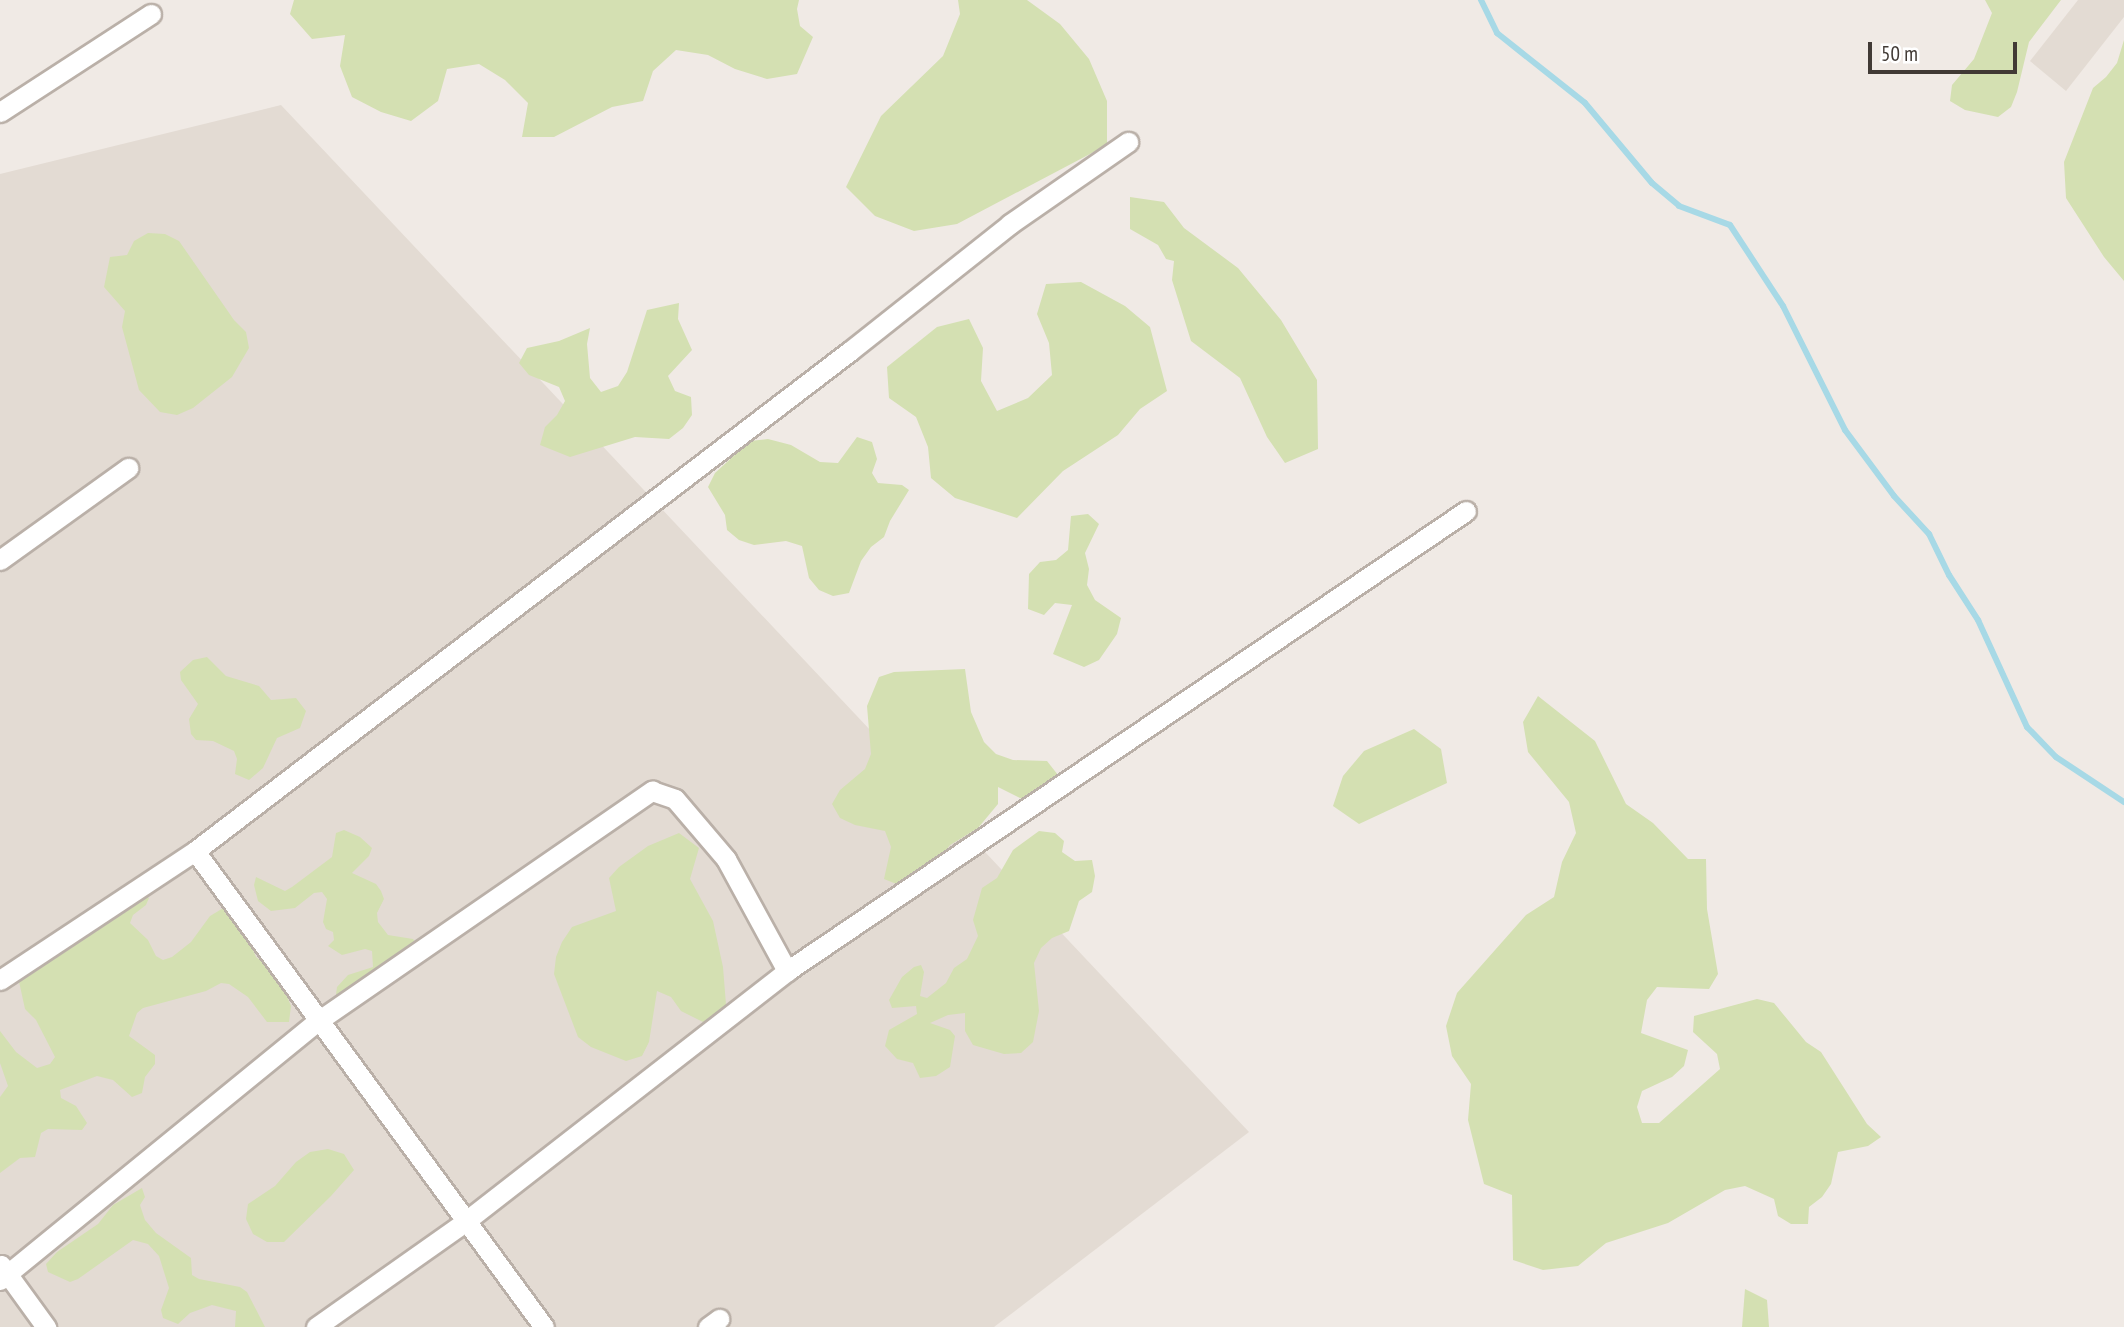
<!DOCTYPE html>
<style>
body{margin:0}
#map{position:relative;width:2124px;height:1327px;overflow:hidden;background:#f0eae5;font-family:"PT Sans Narrow",sans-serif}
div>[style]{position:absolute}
.residential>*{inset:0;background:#e3dbd3}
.green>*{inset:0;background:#d4e0b2}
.stream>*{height:6px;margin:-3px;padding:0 3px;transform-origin:3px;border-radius:3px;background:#a7d9e6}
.roads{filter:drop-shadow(2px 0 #bab0a8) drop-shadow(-2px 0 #bab0a8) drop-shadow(0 2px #bab0a8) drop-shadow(0 -2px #bab0a8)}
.street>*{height:19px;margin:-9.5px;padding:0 9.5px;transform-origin:9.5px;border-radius:9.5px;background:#fff}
span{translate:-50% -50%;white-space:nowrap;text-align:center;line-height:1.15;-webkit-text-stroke:6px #fff;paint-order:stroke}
.scale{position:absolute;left:1868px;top:42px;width:149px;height:32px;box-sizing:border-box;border:4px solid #413a35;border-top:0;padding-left:9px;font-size:21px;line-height:24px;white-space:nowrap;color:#413a35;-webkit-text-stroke:5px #fff;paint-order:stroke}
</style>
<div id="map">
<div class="residential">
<div style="clip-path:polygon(2078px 0,2124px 0,2124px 17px,2066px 91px,2030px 61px)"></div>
<div style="clip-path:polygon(281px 105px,1249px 1132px,994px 1327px,0 1327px,0 174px)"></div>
</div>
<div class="green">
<div style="clip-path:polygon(294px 0,799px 0,797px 9px,800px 26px,813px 37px,797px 74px,767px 79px,735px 69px,708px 55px,676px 50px,653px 71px,643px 101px,612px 107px,554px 137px,522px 137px,528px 103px,505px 80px,479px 64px,447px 69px,438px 101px,411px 121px,381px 112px,352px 97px,340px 66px,345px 35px,312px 39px,290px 14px)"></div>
<div style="clip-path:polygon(958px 0,1027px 0,1060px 24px,1089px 59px,1107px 101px,1107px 145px,957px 224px,914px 231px,875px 216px,846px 187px,881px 116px,943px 56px,960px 14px)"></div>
<div style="clip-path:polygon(1985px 0,2061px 0,2029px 42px,2017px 92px,2011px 107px,1998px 117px,1965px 110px,1950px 101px,1952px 85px,1974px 59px,1992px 13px)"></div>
<div style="clip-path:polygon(2124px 40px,2124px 281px,2104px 257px,2066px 198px,2064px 162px,2093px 88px,2106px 77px,2117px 63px)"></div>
<div style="clip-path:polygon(1130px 197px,1164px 202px,1184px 228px,1238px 268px,1281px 320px,1317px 380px,1318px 449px,1285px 463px,1267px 437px,1240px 378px,1191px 341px,1172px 280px,1174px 261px,1166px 259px,1158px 245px,1130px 229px)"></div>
<div style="clip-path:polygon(148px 233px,165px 234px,179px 241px,234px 320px,246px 332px,249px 348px,232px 377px,193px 408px,177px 415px,160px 412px,139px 390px,122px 327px,125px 311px,104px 287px,110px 257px,127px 255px,134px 241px)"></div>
<div style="clip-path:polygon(1081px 282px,1125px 306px,1150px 327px,1167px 391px,1140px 409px,1118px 435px,1063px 471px,1017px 518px,955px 498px,931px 478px,928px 447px,916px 417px,889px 398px,887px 367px,937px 327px,969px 319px,983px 348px,981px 381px,997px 411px,1028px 398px,1052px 375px,1049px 343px,1037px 314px,1046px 284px)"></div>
<div style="clip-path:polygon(679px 303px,678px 319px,692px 350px,668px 376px,675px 391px,691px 397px,692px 415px,683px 428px,669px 439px,635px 437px,570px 457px,540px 445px,545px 427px,557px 415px,565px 401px,559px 387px,529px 375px,519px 363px,527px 348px,559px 341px,590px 328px,587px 344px,590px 378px,601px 392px,618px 386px,627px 372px,647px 310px)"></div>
<div style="clip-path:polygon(857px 437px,872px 442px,877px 459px,872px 473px,878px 483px,902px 485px,909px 490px,890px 521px,884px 537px,871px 547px,861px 561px,849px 593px,833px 596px,819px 590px,809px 578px,802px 546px,786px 541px,754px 545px,739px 540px,727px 530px,725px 515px,708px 487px,715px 473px,750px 441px,768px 439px,791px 445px,820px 462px,838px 463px)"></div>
<div style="clip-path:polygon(1088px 514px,1099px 524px,1085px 553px,1089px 569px,1087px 585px,1095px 600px,1121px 618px,1117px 634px,1099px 660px,1084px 667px,1053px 654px,1072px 605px,1055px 603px,1044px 615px,1028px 609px,1029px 574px,1040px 562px,1056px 560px,1068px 550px,1071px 516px)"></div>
<div style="clip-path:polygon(207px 657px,226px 676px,259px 686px,271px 700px,296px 698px,306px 711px,300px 728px,277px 738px,263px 768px,249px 780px,235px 774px,237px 759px,234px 751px,213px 741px,196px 740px,191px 734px,189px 719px,198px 704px,181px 680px,180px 672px,193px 660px)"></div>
<div style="clip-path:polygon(965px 669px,971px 712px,984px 742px,996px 754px,1013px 760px,1047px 761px,1058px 775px,1053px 792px,1026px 801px,998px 787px,998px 804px,978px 828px,950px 845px,929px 873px,899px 885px,884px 879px,891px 847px,885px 831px,855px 825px,840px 818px,832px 804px,840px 790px,865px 769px,871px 754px,867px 706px,879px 677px,894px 672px)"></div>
<div style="clip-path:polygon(1538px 696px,1595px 741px,1626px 804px,1653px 823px,1688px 859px,1706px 859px,1707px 909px,1718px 974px,1709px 989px,1657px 987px,1647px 1000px,1641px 1033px,1688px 1050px,1684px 1066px,1672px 1077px,1642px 1091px,1637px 1107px,1642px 1123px,1659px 1123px,1720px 1069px,1717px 1054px,1693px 1032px,1694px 1016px,1757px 999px,1774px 1003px,1806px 1042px,1821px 1052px,1867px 1124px,1881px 1137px,1868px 1146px,1838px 1152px,1831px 1184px,1822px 1197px,1809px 1207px,1808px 1224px,1791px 1224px,1778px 1216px,1774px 1199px,1745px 1186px,1725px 1190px,1668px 1223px,1606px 1243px,1578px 1266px,1543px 1270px,1513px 1260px,1512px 1195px,1484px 1184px,1468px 1120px,1471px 1084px,1452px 1056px,1446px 1026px,1457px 993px,1526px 915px,1554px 897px,1562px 862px,1576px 833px,1569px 802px,1528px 752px,1523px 722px)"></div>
<div style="clip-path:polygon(1414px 729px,1441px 749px,1447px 783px,1359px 824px,1333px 806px,1343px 776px,1364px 751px)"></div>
<div style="clip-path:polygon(344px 830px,360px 837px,372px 848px,369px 856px,352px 873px,376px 884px,381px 891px,384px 899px,377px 913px,378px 922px,388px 935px,413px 939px,418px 946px,399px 980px,350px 1009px,335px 1002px,337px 987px,348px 975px,373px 967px,372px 951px,365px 949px,342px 955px,328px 946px,334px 940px,333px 932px,326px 929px,323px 922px,327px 899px,322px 892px,314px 893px,295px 908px,271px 911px,258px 901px,254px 885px,256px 877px,285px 891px,292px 887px,332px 857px,336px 833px)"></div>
<div style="clip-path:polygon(1039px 831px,1055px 833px,1064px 841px,1062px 852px,1075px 861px,1092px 860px,1095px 876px,1092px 892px,1079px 901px,1069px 931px,1052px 938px,1041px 948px,1034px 963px,1039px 1011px,1033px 1042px,1021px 1053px,1004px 1054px,973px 1045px,965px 1031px,965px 1013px,948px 1015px,930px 1023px,950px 1030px,955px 1036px,950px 1067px,936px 1076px,920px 1078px,913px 1063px,897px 1059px,885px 1046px,889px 1030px,917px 1014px,916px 1006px,892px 1008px,889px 1000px,902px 977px,914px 967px,921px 965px,924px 972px,920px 996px,927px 998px,946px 983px,954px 968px,967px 959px,978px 936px,973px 920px,982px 888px,997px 878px,1013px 850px)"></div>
<div style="clip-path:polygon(679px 833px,699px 848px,690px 879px,713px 921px,723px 967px,727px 1017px,711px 1026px,681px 1011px,671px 997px,657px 991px,649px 1042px,642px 1056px,626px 1061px,591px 1047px,578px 1037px,554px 974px,556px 957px,562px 942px,572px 927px,616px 911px,609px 878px,619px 867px,648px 846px)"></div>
<div style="clip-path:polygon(142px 893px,149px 898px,146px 905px,133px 915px,130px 923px,148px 940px,156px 956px,163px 960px,172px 957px,191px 942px,210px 916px,225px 907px,249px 941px,256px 957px,270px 968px,281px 982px,291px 1006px,289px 1022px,267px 1022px,248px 997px,229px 984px,221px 983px,206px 991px,143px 1008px,137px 1013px,129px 1036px,155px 1055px,155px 1064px,145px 1077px,142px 1093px,132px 1097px,113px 1080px,97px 1076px,60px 1090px,61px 1098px,76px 1106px,87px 1123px,82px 1130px,48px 1129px,41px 1133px,35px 1157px,20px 1158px,0 1173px,0 1097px,8px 1086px,0 1063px,0 1031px,16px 1052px,37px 1068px,50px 1064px,55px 1057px,36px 1020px,25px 1009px,18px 977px)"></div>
<div style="clip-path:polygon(328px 1149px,344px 1154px,354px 1170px,331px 1196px,284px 1242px,267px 1242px,253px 1234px,246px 1219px,248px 1204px,275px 1186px,296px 1162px,310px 1152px)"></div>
<div style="clip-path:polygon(142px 1188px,145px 1197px,140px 1205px,145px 1220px,156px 1233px,191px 1258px,192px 1275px,199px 1279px,240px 1287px,247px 1292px,265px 1327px,235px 1327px,236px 1311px,212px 1305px,190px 1313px,178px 1324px,163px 1318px,161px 1310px,169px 1288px,159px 1256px,148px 1244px,133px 1240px,78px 1279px,70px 1282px,48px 1272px,46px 1264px,57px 1252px,98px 1224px,113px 1205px)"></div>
<div style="clip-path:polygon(1745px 1289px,1767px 1300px,1769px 1327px,1742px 1327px)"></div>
</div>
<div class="stream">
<div style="left:1481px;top:0;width:37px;rotate:64deg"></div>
<div style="left:1497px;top:33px;width:112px;rotate:38.5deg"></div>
<div style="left:1585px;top:103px;width:104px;rotate:50.1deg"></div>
<div style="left:1652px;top:183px;width:35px;rotate:40deg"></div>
<div style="left:1679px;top:206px;width:54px;rotate:20.4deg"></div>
<div style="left:1730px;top:225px;width:97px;rotate:56.8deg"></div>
<div style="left:1783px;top:306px;width:139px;rotate:63.4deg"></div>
<div style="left:1845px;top:430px;width:82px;rotate:53.4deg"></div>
<div style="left:1894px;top:496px;width:52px;rotate:47.4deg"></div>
<div style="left:1929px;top:534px;width:46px;rotate:64deg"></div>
<div style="left:1949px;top:575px;width:54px;rotate:57.2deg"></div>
<div style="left:1978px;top:620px;width:118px;rotate:65.4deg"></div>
<div style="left:2027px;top:727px;width:42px;rotate:46deg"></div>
<div style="left:2056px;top:757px;width:82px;rotate:33.5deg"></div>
</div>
<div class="roads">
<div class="street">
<div style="left:0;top:112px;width:180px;rotate:-33deg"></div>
<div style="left:0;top:560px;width:158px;rotate:-35.7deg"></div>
<div style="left:195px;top:851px;width:590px;rotate:53.75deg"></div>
<div style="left:0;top:980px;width:234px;rotate:-33.5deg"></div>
<div style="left:195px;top:851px;width:824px;rotate:-37.36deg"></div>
<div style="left:850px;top:351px;width:204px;rotate:-38.4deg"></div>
<div style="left:1010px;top:224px;width:144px;rotate:-34.8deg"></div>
<div style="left:1px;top:1265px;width:77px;rotate:54deg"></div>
<div style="left:0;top:1280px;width:410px;rotate:-39.2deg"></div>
<div style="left:318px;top:1021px;width:406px;rotate:-34.6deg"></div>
<div style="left:652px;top:791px;width:24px;rotate:19deg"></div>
<div style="left:675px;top:799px;width:79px;rotate:49.6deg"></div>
<div style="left:726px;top:859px;width:128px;rotate:61.4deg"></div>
<div style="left:316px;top:1327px;width:184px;rotate:-35.2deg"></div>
<div style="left:466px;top:1221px;width:407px;rotate:-37.9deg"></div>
<div style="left:787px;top:971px;width:820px;rotate:-34.12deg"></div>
<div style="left:708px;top:1327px;width:14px;rotate:-36deg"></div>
</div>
</div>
<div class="scale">50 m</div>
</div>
